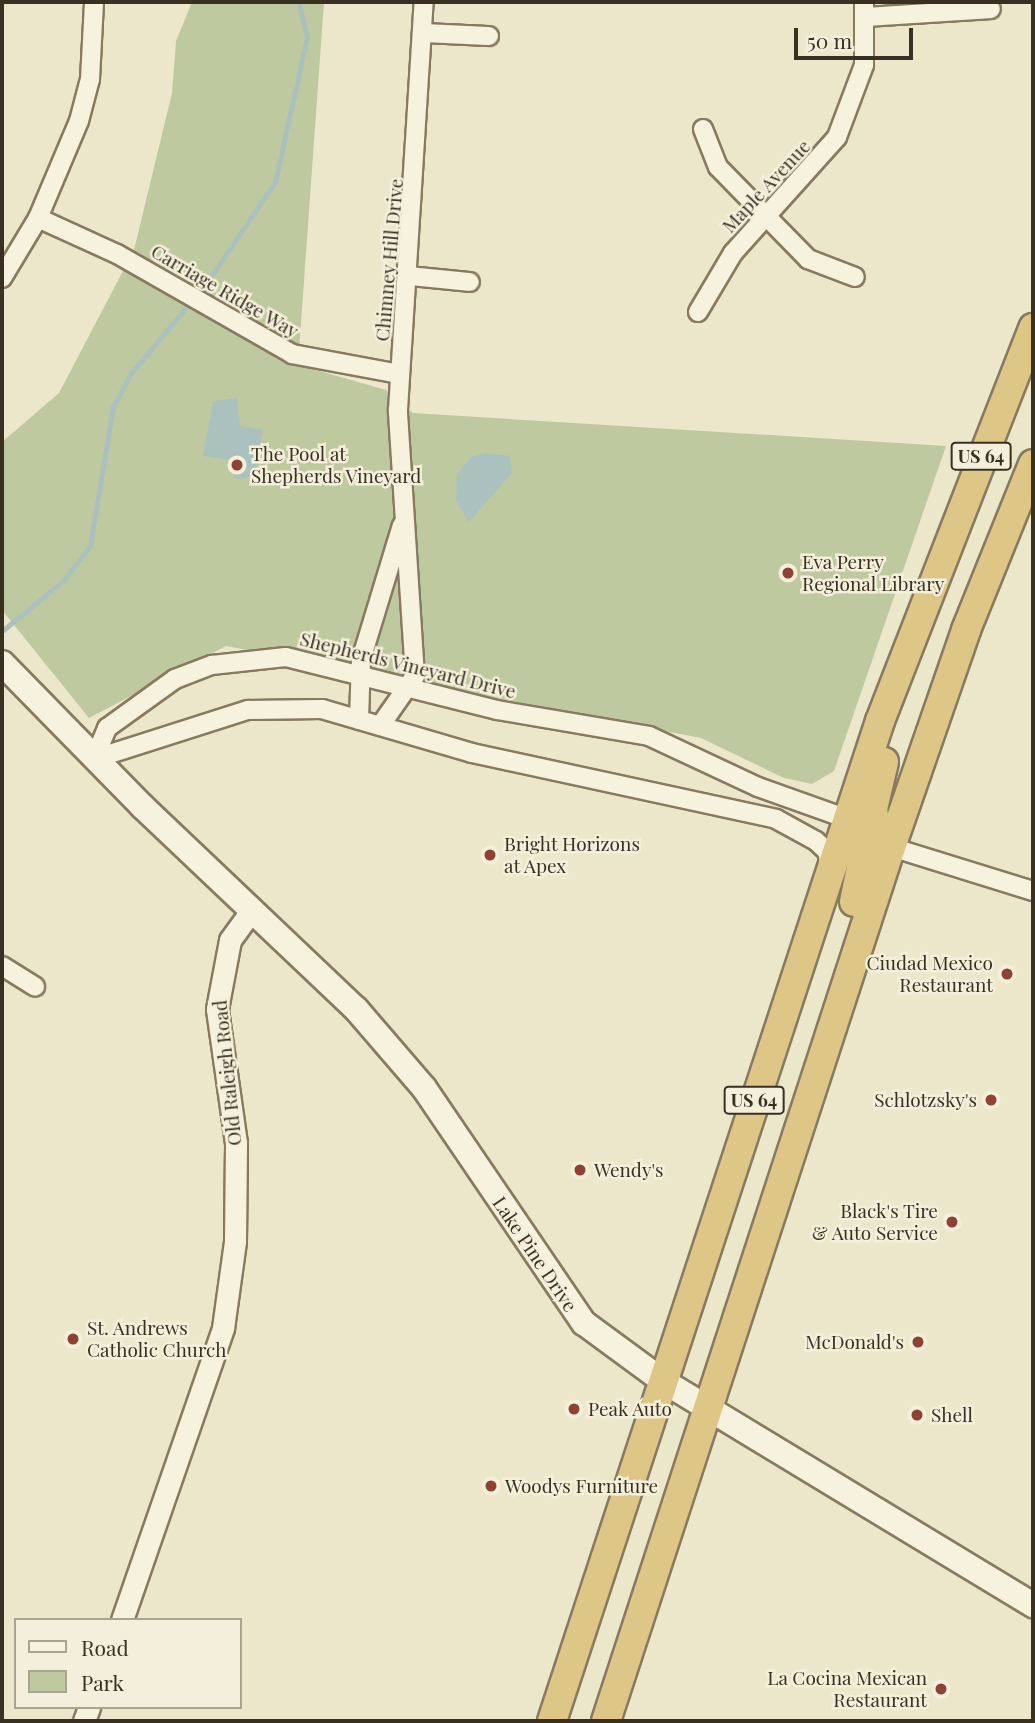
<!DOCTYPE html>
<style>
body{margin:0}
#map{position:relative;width:1035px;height:1723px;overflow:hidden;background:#ece6cb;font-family:"Playfair Display",serif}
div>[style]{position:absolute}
.green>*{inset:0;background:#bfc99f}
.water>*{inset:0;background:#abc1bd}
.stream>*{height:4.5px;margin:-2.25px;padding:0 2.25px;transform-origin:2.25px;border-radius:2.25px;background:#abc1bd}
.roads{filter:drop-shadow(2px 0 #877a60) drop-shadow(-2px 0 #877a60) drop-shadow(0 2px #877a60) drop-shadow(0 -2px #877a60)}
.minor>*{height:18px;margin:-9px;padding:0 9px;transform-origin:9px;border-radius:9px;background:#f7f2de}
.tertiary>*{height:21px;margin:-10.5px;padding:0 10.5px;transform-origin:10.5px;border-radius:10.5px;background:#f7f2de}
.secondary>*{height:24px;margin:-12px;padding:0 12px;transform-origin:12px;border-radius:12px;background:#f7f2de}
.trunk>*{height:28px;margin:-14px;padding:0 14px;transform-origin:14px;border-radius:14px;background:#dec686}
.dots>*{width:19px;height:19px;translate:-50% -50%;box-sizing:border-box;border:4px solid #f4efda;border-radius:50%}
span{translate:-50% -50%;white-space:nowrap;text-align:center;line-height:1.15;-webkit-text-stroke:5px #f4efda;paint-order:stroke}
.shield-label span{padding:2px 5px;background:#f4efda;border:2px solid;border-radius:5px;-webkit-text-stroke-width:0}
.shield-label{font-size:18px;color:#393022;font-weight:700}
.street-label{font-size:19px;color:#393022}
.poi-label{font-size:19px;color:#393022}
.left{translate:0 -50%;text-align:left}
.right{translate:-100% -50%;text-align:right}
.frame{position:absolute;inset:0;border:4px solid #393022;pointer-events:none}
.legend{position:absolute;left:14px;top:1618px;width:228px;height:91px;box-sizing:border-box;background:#f4efda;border:2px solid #a9a390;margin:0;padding:9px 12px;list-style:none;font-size:21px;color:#393022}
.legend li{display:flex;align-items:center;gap:14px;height:35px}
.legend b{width:35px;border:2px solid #a9a390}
.scale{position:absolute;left:794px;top:28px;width:119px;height:32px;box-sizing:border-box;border:4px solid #393022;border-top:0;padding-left:9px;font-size:21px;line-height:24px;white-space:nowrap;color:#393022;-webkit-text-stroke:5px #f4efda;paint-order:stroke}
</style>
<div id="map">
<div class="green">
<div style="clip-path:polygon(192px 2px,324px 2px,298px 365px,386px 390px,413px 413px,946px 446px,834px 771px,812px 784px,784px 778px,701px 738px,226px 646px,89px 718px,2px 610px,2px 442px,59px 393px,134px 250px,172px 93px,176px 41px)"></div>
</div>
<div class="water">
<div style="clip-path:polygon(237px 398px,240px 426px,263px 430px,255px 478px,235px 479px,230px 460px,203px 456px,213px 401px)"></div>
<div style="clip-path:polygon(485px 453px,510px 456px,512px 473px,469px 522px,456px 501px,457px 474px,471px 457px)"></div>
</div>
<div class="stream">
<div style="left:199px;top:294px;width:135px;rotate:-55.8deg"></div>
<div style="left:275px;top:182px;width:148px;rotate:-77.5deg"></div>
<div style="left:307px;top:38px;width:37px;rotate:-103deg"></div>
<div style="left:2px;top:631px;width:80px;rotate:-39.4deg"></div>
<div style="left:64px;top:580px;width:43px;rotate:-52.6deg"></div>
<div style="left:90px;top:546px;width:141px;rotate:-80.6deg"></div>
<div style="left:113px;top:407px;width:40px;rotate:-62deg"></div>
<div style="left:132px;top:372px;width:90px;rotate:-50deg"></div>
</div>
<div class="roads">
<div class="minor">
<div style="left:867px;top:17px;width:124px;rotate:-3.7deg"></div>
<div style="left:423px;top:33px;width:66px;rotate:2.6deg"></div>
<div style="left:703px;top:129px;width:41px;rotate:68.5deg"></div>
<div style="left:718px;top:167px;width:129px;rotate:45.6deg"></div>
<div style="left:808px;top:259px;width:50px;rotate:21deg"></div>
<div style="left:38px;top:218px;width:87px;rotate:24.5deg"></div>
<div style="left:117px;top:254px;width:202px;rotate:29.7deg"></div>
<div style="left:292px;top:354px;width:109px;rotate:10.6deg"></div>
<div style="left:410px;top:276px;width:60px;rotate:5.7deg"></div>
<div style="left:2px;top:278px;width:70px;rotate:-59deg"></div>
<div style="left:38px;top:218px;width:105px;rotate:-67.1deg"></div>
<div style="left:79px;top:121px;width:43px;rotate:-75.3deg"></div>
<div style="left:90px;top:79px;width:77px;rotate:-87deg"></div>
<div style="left:698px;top:312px;width:69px;rotate:-59.3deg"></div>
<div style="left:733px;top:253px;width:156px;rotate:-48.1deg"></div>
<div style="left:837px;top:137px;width:77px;rotate:-69.4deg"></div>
<div style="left:864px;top:65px;width:63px;rotate:-90deg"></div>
<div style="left:359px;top:720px;width:60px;rotate:-88.1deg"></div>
<div style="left:361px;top:660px;width:141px;rotate:-73.1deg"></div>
<div style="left:380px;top:726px;width:61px;rotate:-55deg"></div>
<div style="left:415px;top:676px;width:267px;rotate:-93.7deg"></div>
<div style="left:398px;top:410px;width:409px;rotate:-86.4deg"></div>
<div style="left:94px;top:759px;width:34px;rotate:-67deg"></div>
<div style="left:107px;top:728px;width:84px;rotate:-35.8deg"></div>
<div style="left:175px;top:679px;width:40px;rotate:-21deg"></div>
<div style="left:212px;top:665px;width:74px;rotate:-6.2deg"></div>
<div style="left:286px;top:657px;width:218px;rotate:14.1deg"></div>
<div style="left:497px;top:710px;width:154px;rotate:9.7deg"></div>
<div style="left:649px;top:736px;width:120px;rotate:25.1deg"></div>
<div style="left:758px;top:787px;width:96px;rotate:19.6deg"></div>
<div style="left:94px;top:759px;width:162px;rotate:-17.7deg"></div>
<div style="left:248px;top:710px;width:74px;rotate:-0.8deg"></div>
<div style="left:322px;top:709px;width:156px;rotate:16.3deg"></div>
<div style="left:472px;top:753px;width:311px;rotate:12.2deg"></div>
<div style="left:776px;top:819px;width:46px;rotate:28.8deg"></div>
<div style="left:816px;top:841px;width:16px;rotate:43deg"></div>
<div style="left:828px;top:852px;width:18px;rotate:87deg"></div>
<div style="left:891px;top:847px;width:149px;rotate:17.2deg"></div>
<div style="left:2px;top:966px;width:39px;rotate:32deg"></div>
</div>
<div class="tertiary">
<div style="left:122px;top:1620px;width:309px;rotate:-70.9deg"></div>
<div style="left:223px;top:1328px;width:88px;rotate:-82.1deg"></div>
<div style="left:235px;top:1241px;width:98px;rotate:-89.4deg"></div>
<div style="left:236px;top:1143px;width:135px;rotate:-98.1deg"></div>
<div style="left:217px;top:1009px;width:70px;rotate:-79.3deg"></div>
<div style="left:230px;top:940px;width:36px;rotate:-54deg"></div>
<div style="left:84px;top:1721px;width:15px;rotate:-70deg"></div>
</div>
<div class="secondary">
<div style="left:2px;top:663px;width:202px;rotate:45.6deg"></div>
<div style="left:143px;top:807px;width:294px;rotate:43.5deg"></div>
<div style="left:356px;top:1009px;width:104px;rotate:49.3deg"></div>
<div style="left:424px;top:1088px;width:284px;rotate:55.8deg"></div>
<div style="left:584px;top:1323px;width:98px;rotate:36.3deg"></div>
<div style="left:663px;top:1381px;width:433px;rotate:31.2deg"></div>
</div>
<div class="trunk">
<div style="left:884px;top:762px;width:48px;rotate:103.2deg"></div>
<div style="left:873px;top:809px;width:19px;rotate:81deg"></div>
<div style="left:876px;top:828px;width:24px;rotate:52deg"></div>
<div style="left:848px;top:819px;width:30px;rotate:53deg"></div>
<div style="left:866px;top:843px;width:60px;rotate:101.5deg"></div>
<div style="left:552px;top:1721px;width:1052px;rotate:-71.84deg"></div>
<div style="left:880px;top:721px;width:422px;rotate:-68.7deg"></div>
<div style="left:606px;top:1721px;width:919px;rotate:-71.94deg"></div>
<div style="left:891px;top:847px;width:230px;rotate:-70.9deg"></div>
<div style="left:966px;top:630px;width:179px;rotate:-68deg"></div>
</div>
</div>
<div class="dots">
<div style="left:237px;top:465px;background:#914035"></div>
<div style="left:788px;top:573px;background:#914035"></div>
<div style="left:490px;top:855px;background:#914035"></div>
<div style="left:1007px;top:974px;background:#914035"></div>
<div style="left:991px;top:1100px;background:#914035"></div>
<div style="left:580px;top:1170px;background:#914035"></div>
<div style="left:952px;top:1222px;background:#914035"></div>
<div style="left:73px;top:1339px;background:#914035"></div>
<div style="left:918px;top:1342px;background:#914035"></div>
<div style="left:574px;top:1409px;background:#914035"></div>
<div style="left:917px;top:1415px;background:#914035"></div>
<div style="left:491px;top:1486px;background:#914035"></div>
<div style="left:941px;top:1689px;background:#914035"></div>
</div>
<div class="shield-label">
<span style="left:981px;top:456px">US 64</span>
<span style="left:754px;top:1100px">US 64</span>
</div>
<div class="street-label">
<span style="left:766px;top:186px;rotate:-47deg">Maple Avenue</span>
<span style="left:389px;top:260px;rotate:-85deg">Chimney Hill Drive</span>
<span style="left:225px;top:291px;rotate:30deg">Carriage Ridge Way</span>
<span style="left:408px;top:665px;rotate:14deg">Shepherds Vineyard Drive</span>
<span style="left:227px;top:1073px;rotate:-96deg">Old Raleigh Road</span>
<span style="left:535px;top:1254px;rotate:56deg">Lake Pine Drive</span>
</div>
<div class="poi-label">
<span class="left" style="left:251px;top:465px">The Pool at<br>Shepherds Vineyard</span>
<span class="left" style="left:802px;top:573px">Eva Perry<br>Regional Library</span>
<span class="left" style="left:504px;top:855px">Bright Horizons<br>at Apex</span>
<span class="right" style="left:993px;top:974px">Ciudad Mexico<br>Restaurant</span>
<span class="right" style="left:977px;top:1100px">Schlotzsky's</span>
<span class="left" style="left:594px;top:1170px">Wendy's</span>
<span class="right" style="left:938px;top:1222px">Black's Tire<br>&amp; Auto Service</span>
<span class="left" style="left:87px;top:1339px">St. Andrews<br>Catholic Church</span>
<span class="right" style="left:904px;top:1342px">McDonald's</span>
<span class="left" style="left:588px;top:1409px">Peak Auto</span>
<span class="left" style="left:931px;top:1415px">Shell</span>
<span class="left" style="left:505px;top:1486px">Woodys Furniture</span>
<span class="right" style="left:927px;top:1689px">La Cocina Mexican<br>Restaurant</span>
</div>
<div class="frame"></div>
<ul class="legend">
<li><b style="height:9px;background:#f7f2de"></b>Road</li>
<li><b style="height:19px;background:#bfc99f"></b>Park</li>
</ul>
<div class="scale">50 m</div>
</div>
